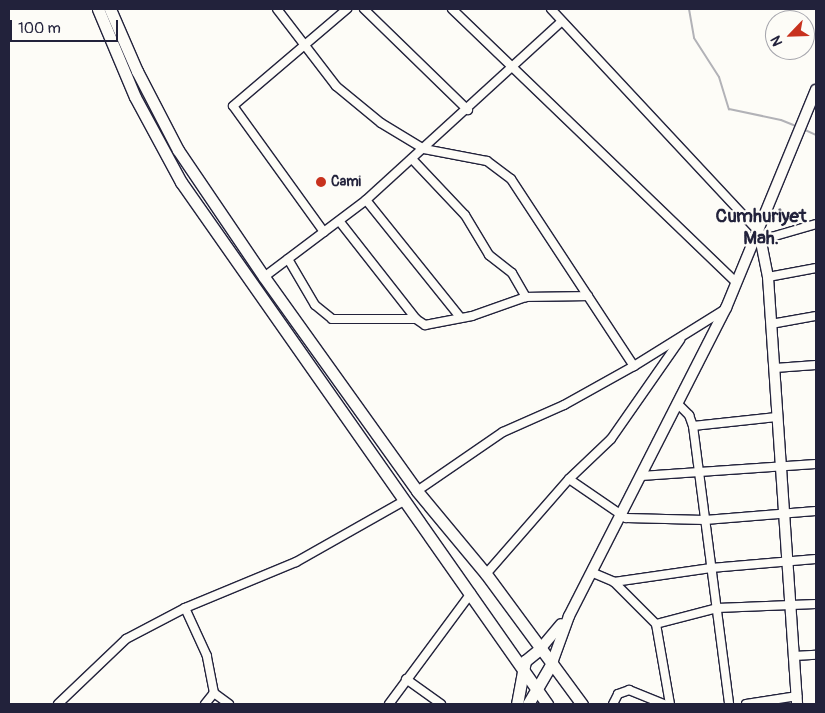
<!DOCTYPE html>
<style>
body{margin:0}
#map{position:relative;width:825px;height:713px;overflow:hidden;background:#fdfcf7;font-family:Pangolin,sans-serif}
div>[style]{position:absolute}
.stream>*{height:2px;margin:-1px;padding:0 1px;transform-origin:1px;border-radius:1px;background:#b2b2b7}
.roads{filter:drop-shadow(1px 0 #22223b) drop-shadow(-1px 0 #22223b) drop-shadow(0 1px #22223b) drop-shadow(0 -1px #22223b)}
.minor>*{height:8px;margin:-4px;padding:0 4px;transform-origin:4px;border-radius:4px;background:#fdfcf7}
.tertiary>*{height:10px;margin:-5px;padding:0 5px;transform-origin:5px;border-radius:5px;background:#fdfcf7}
.secondary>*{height:11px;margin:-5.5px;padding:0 5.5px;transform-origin:5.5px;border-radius:5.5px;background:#fdfcf7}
.dots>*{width:14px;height:14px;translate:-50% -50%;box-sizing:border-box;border:2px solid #fdfcf7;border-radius:50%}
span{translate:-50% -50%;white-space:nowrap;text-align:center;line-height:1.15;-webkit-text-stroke:4.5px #fdfcf7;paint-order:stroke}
.poi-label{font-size:14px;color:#22223b;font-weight:700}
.left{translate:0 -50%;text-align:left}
.district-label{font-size:19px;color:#22223b;font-weight:700}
.frame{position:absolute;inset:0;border:10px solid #22223b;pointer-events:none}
.north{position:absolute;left:765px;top:10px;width:50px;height:50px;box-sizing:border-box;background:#fdfcf7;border:1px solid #a5a5ac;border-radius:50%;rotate:246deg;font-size:14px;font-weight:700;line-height:20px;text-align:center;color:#22223b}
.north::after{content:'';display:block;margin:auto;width:18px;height:22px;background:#c8321e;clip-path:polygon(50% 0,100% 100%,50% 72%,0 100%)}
.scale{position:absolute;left:10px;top:20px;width:108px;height:22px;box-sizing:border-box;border:2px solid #22223b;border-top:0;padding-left:6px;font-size:15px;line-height:18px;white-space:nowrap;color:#22223b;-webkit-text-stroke:4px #fdfcf7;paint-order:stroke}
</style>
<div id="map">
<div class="stream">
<div style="left:689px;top:9px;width:29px;rotate:80deg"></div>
<div style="left:694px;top:38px;width:46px;rotate:57.3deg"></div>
<div style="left:719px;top:77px;width:34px;rotate:73deg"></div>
<div style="left:729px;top:109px;width:53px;rotate:11.9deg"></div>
<div style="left:781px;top:120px;width:16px;rotate:22deg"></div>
<div style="left:803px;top:129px;width:14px;rotate:25deg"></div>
</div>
<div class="roads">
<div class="minor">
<div style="left:277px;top:9px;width:97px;rotate:52.5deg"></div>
<div style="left:336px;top:86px;width:58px;rotate:39.4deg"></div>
<div style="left:381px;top:123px;width:50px;rotate:31.2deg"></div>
<div style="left:424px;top:149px;width:64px;rotate:10.8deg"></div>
<div style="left:487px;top:161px;width:30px;rotate:37deg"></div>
<div style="left:511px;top:179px;width:224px;rotate:56.7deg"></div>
<div style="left:364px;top:9px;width:145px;rotate:44.2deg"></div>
<div style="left:452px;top:9px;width:395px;rotate:43.9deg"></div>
<div style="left:551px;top:9px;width:305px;rotate:47deg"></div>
<div style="left:412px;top:159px;width:77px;rotate:46.6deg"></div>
<div style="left:465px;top:215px;width:47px;rotate:59deg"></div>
<div style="left:489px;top:255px;width:29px;rotate:38deg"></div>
<div style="left:512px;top:273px;width:28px;rotate:60deg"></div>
<div style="left:366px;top:200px;width:151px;rotate:51.2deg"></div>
<div style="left:340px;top:222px;width:123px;rotate:51.9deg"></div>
<div style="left:416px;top:319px;width:11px;rotate:34deg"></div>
<div style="left:425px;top:325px;width:48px;rotate:-10.8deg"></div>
<div style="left:472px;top:316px;width:57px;rotate:-19.4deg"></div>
<div style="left:526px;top:297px;width:62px;rotate:-0.9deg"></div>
<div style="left:324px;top:232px;width:155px;rotate:-125.8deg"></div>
<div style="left:233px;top:106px;width:150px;rotate:-40.4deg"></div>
<div style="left:761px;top:240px;width:57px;rotate:-16.2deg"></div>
<div style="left:288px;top:259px;width:53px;rotate:59.6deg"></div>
<div style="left:315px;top:305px;width:22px;rotate:39deg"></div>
<div style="left:332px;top:319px;width:84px"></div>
<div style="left:264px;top:277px;width:128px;rotate:-37deg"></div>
<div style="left:366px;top:200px;width:265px;rotate:-42.4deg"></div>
<div style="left:768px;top:277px;width:49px;rotate:-10.6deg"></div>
<div style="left:771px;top:324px;width:46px;rotate:-10.1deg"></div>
<div style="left:775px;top:368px;width:41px;rotate:-4.2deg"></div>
<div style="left:678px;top:404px;width:16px;rotate:45deg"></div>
<div style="left:689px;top:415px;width:12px;rotate:70deg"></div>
<div style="left:693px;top:426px;width:84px;rotate:-6.1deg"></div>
<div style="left:693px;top:426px;width:280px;rotate:82.6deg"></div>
<div style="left:641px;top:476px;width:175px;rotate:-3.9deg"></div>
<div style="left:569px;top:479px;width:69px;rotate:34.4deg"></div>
<div style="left:626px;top:518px;width:79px;rotate:1.5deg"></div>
<div style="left:705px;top:520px;width:111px;rotate:-4.6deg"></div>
<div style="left:417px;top:491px;width:104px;rotate:-34.5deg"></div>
<div style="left:503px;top:432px;width:67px;rotate:-23.9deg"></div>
<div style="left:564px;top:405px;width:80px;rotate:-29.1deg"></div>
<div style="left:634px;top:366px;width:106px;rotate:-31.9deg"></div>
<div style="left:591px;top:572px;width:25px;rotate:23deg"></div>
<div style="left:614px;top:582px;width:59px;rotate:45deg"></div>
<div style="left:656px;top:624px;width:81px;rotate:80.1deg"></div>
<div style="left:486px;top:574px;width:126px;rotate:-48.9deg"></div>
<div style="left:569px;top:479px;width:58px;rotate:-43.6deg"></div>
<div style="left:611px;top:439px;width:121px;rotate:-55.1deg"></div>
<div style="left:614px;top:582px;width:98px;rotate:-8.2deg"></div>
<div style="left:711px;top:568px;width:105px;rotate:-4.9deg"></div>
<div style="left:656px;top:624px;width:63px;rotate:-14.7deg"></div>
<div style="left:717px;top:608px;width:99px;rotate:-2.3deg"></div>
<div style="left:794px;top:656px;width:22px;rotate:-3deg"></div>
<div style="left:406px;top:679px;width:43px;rotate:35.5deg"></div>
<div style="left:58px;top:704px;width:94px;rotate:-43.7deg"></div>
<div style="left:126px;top:639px;width:67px;rotate:-27.7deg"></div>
<div style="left:205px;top:704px;width:14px;rotate:-51deg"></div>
<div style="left:229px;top:704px;width:19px;rotate:-144deg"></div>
<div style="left:214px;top:693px;width:38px;rotate:-101deg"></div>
<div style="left:207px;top:656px;width:53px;rotate:-114.6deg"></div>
<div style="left:185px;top:608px;width:120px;rotate:-22.5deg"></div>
<div style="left:296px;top:562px;width:124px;rotate:-29.5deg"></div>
<div style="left:389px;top:704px;width:138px;rotate:-53.5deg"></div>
<div style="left:613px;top:704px;width:11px;rotate:-63deg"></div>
<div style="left:618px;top:694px;width:12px;rotate:-20deg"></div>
<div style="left:629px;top:690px;width:38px;rotate:22deg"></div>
<div style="left:746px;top:704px;width:52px;rotate:-8.9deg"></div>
</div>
<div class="tertiary">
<div style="left:759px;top:232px;width:46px;rotate:78.7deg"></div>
<div style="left:768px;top:277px;width:428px;rotate:86.1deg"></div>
<div style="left:541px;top:648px;width:31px;rotate:-50deg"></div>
<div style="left:552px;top:663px;width:50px;rotate:-70.1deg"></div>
<div style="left:569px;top:616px;width:346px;rotate:-63deg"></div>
<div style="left:726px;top:308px;width:236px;rotate:-67.6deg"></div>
</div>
<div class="secondary">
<div style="left:98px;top:9px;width:95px;rotate:67.2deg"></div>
<div style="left:135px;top:97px;width:97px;rotate:61.6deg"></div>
<div style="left:181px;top:182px;width:638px;rotate:54.96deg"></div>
<div style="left:110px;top:9px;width:68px;rotate:66.5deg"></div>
<div style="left:137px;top:71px;width:89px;rotate:62.6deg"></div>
<div style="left:178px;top:150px;width:153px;rotate:55.9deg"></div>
<div style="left:264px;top:277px;width:263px;rotate:54.4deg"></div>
<div style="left:417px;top:491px;width:108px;rotate:50.3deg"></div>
<div style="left:486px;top:574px;width:162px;rotate:53.6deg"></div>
<div style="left:517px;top:704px;width:44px;rotate:-79.5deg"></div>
<div style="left:525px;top:661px;width:21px;rotate:-39deg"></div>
<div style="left:528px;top:704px;width:48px;rotate:-59.7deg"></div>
</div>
</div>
<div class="dots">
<div style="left:321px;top:182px;background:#c8321e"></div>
</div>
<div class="poi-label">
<span class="left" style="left:331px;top:182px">Cami</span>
</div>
<div class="district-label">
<span style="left:761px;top:228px">Cumhuriyet<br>Mah.</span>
</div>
<div class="frame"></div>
<div class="north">N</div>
<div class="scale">100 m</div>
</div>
